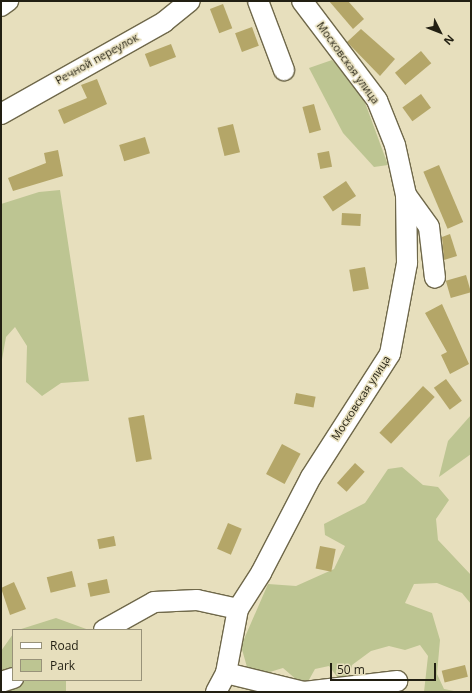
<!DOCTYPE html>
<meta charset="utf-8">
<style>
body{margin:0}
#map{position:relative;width:472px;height:693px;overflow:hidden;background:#e7dfbd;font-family:"Open Sans",sans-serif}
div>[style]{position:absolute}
.green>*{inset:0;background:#bdc592}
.building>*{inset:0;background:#b4a668;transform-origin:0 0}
.roads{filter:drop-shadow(1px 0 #6f684a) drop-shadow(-1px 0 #6f684a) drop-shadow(0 1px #6f684a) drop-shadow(0 -1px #6f684a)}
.minor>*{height:20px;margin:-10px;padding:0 10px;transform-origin:10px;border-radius:10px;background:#fff}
span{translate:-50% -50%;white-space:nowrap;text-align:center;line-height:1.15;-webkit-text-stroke:3px #e7dfbd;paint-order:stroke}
.street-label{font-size:11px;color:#221f12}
.frame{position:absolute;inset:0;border:2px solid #221f12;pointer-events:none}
.legend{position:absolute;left:12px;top:629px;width:130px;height:52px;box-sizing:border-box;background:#e7dfbd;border:1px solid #989279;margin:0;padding:5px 7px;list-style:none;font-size:12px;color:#221f12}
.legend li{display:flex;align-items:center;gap:8px;height:20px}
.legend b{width:20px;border:1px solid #989279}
.north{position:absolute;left:420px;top:12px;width:40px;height:40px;-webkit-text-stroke:3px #e7dfbd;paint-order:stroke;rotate:132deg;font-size:11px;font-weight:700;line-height:16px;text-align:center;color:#221f12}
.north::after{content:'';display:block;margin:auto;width:14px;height:18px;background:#221f12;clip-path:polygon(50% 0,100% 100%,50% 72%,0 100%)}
.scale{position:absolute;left:330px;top:663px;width:106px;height:18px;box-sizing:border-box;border:2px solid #221f12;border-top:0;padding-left:5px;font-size:12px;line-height:14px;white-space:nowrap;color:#221f12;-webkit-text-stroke:3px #e7dfbd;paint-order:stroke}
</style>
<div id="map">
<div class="green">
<div style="clip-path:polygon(332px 60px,360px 89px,388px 165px,374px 167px,343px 133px,309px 68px)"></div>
<div style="clip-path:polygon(60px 190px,89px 381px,61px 383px,42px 396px,26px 382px,27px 346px,15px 327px,6px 337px,1px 365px,1px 204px,39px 192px)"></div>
<div style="clip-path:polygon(471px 415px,471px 454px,439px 477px,448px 441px)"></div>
<div style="clip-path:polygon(402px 467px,423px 485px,438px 487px,449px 500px,436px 519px,438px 540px,471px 575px,471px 604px,462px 593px,437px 583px,414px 584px,405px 603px,432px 613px,440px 640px,437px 674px,444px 689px,459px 692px,424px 692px,428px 656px,420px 645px,405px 650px,389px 646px,371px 651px,352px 665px,347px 690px,329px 666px,315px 669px,305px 687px,283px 668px,263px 674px,247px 667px,241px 646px,268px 584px,296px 586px,334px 569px,345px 546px,325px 535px,324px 524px,365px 503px,388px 469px)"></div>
<div style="clip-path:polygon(56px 618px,89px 630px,18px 630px)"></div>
<div style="clip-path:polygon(13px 634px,13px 680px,66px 680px,66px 692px,1px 692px,1px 651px)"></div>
</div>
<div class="building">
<div style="clip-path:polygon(329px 1px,348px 1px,364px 19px,353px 29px)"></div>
<div style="left:223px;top:4px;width:26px;height:14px;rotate:69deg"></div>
<div style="left:252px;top:27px;width:20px;height:18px;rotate:70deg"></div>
<div style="clip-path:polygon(361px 29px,395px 59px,380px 76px,347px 42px)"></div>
<div style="left:171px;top:44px;width:14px;height:28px;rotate:69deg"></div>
<div style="left:421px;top:51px;width:16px;height:34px;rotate:50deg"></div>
<div style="clip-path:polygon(97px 79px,107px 104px,64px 124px,58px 110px,87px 98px,81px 85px)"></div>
<div style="left:421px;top:94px;width:17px;height:23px;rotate:54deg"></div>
<div style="left:314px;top:104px;width:27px;height:12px;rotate:75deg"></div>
<div style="left:233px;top:124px;width:29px;height:16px;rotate:76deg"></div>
<div style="left:145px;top:137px;width:17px;height:27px;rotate:73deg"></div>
<div style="clip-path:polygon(58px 150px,63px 176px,13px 191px,8px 178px,46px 163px,44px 153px)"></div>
<div style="left:329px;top:151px;width:16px;height:12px;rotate:79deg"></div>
<div style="left:439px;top:165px;width:62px;height:17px;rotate:67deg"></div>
<div style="left:346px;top:181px;width:18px;height:28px;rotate:56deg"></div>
<div style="left:342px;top:213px;width:19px;height:12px;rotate:3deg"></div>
<div style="clip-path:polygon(450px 234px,457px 256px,444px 260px,442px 237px)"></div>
<div style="left:365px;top:267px;width:22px;height:16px;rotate:80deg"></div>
<div style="left:466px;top:275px;width:18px;height:21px;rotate:74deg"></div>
<div style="clip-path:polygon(442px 304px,469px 364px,450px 374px,441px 355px,447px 352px,425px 313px)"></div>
<div style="left:446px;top:379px;width:27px;height:15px;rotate:54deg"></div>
<div style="left:423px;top:386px;width:16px;height:64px;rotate:43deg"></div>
<div style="left:296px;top:393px;width:20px;height:11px;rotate:11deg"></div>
<div style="left:144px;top:415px;width:45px;height:16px;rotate:80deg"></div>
<div style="left:282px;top:444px;width:21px;height:34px;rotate:28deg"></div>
<div style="left:355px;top:463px;width:13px;height:27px;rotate:42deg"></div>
<div style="left:228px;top:523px;width:15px;height:28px;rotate:23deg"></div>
<div style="left:114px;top:536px;width:10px;height:17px;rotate:79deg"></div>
<div style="left:320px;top:546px;width:16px;height:23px;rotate:11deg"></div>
<div style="left:72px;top:571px;width:16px;height:26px;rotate:76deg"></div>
<div style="left:107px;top:579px;width:14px;height:20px;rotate:78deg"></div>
<div style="clip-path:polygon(14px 582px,26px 609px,10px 615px,1px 588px)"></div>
<div style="left:465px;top:665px;width:12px;height:24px;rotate:76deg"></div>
</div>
<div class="roads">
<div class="minor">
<div style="left:258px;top:1px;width:74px;rotate:69.4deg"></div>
<div style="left:1px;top:6px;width:9px;rotate:-36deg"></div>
<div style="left:1px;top:114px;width:187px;rotate:-29.4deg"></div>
<div style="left:164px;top:22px;width:33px;rotate:-39deg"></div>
<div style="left:406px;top:195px;width:39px;rotate:54deg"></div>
<div style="left:429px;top:227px;width:51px;rotate:83.3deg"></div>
<div style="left:104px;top:630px;width:57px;rotate:-29.2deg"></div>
<div style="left:154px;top:602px;width:43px;rotate:-2.7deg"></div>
<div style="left:197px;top:600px;width:42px;rotate:12.4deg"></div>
<div style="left:226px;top:673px;width:80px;rotate:13.7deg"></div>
<div style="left:304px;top:692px;width:94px;rotate:-6.7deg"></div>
<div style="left:1px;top:682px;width:13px;rotate:-18deg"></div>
<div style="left:216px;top:692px;width:21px;rotate:-62deg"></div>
<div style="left:226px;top:673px;width:65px;rotate:-79.4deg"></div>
<div style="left:238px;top:609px;width:43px;rotate:-57.4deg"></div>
<div style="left:261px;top:573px;width:108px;rotate:-62.5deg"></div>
<div style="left:311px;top:477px;width:146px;rotate:-57.3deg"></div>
<div style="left:390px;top:354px;width:93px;rotate:-79.4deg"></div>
<div style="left:407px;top:263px;width:68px;rotate:-90.8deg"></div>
<div style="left:406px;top:195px;width:51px;rotate:-102.4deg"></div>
<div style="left:395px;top:145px;width:48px;rotate:-111.8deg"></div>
<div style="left:377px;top:100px;width:124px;rotate:-127.1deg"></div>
</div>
</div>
<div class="street-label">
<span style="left:97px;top:59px;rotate:-29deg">Речной переулок</span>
<span style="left:348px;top:63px;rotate:54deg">Московская улица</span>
<span style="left:361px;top:398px;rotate:-57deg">Московская улица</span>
</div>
<div class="frame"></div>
<ul class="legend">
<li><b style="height:5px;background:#fff"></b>Road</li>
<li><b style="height:11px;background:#bdc592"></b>Park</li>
</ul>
<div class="north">N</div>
<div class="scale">50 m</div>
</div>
